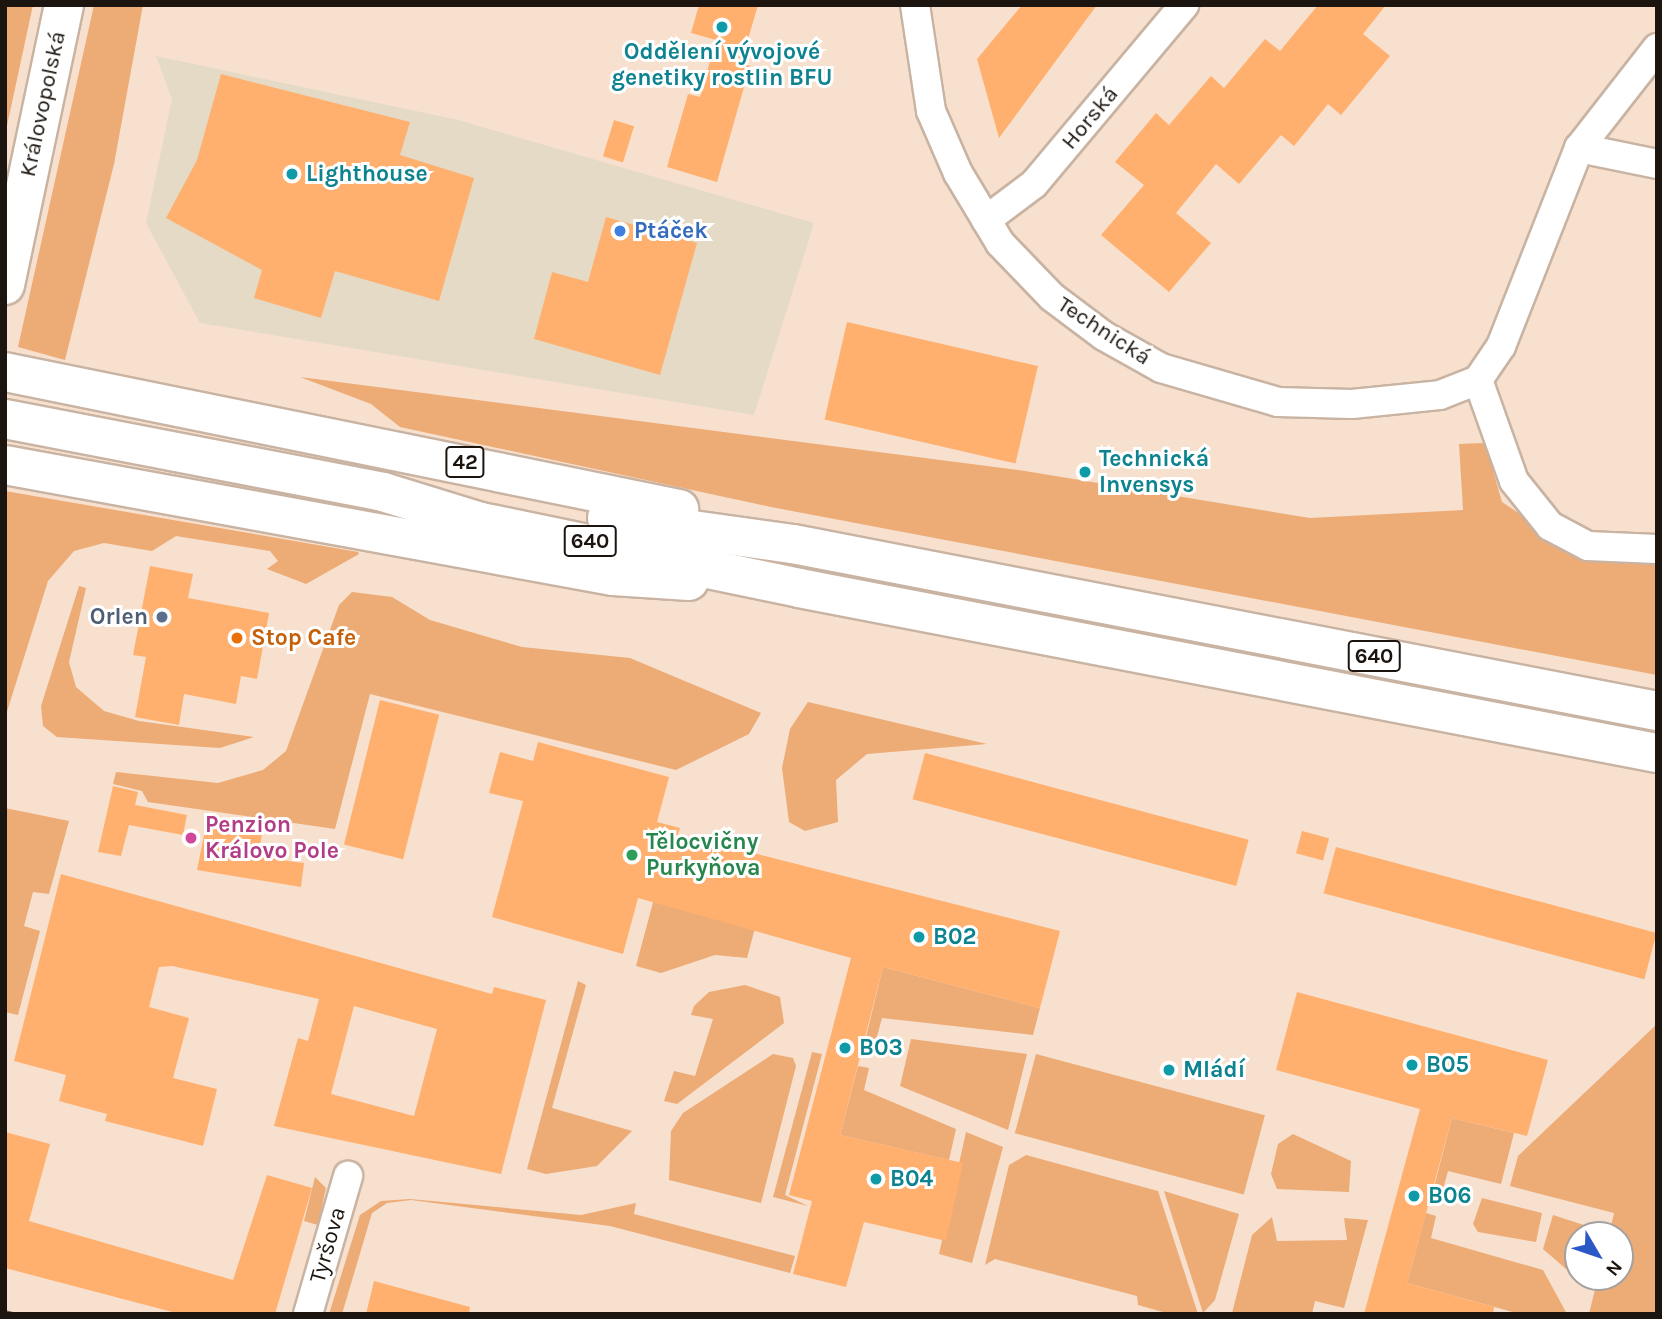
<!DOCTYPE html>
<meta charset="utf-8">
<style>
body{margin:0}
#map{position:relative;width:1662px;height:1319px;overflow:hidden;background:#f7e0ce;font-family:Karla,sans-serif}
div>[style]{position:absolute}
.industrial>*{inset:0;background:#e4dac5}
.green>*{inset:0;background:#edab76;transform-origin:0 0}
.building>*{inset:0;background:#ffb06f;transform-origin:0 0}
.roads{filter:drop-shadow(2px 0 #c9b3a2) drop-shadow(-2px 0 #c9b3a2) drop-shadow(0 2px #c9b3a2) drop-shadow(0 -2px #c9b3a2)}
.street>*{height:28px;margin:-14px;padding:0 14px;transform-origin:14px;border-radius:14px;background:#fff}
.secondary>*{height:38px;margin:-19px;padding:0 19px;transform-origin:19px;border-radius:19px;background:#fff}
.highway>*{height:38px;margin:-19px;padding:0 19px;transform-origin:19px;border-radius:19px;background:#fff}
.tram>*{height:2px;margin:-1px;padding:0 1px;transform-origin:1px;border-radius:1px;background:#72645a}
.dots>*{width:19px;height:19px;translate:-50% -50%;box-sizing:border-box;border:4px solid #fff;border-radius:50%}
span{translate:-50% -50%;white-space:nowrap;text-align:center;line-height:1.15;-webkit-text-stroke:6px #fff;paint-order:stroke}
.shield-label span{padding:2px 5px;background:#fff;border:2px solid;border-radius:5px;-webkit-text-stroke-width:0}
.shield-label{font-size:21px;color:#1c140e;font-weight:700}
.culture-label{font-size:23px;color:#0d838f;font-weight:700}
.left{translate:0 -50%;text-align:left}
.street-label{font-size:23px;color:#1c140e}
.shop-label{font-size:23px;color:#366cbe;font-weight:700}
.service-label{font-size:23px;color:#4e5e75;font-weight:700}
.right{translate:-100% -50%;text-align:right}
.food-label{font-size:23px;color:#c56008;font-weight:700}
.hotel-label{font-size:23px;color:#b23c85;font-weight:700}
.leisure-label{font-size:23px;color:#27864d;font-weight:700}
.frame{position:absolute;inset:0;border:7px solid #1c140e;pointer-events:none}
.north{position:absolute;left:1564px;top:1221px;width:70px;height:70px;box-sizing:border-box;background:#fff;border:2px solid #a4a19f;border-radius:50%;rotate:129deg;font-size:19px;font-weight:700;line-height:28px;text-align:center;color:#1c140e}
.north::after{content:'';display:block;margin:auto;width:24px;height:32px;background:#2c57c6;clip-path:polygon(50% 0,100% 100%,50% 72%,0 100%)}
</style>
<div id="map">
<div class="industrial">
<div style="clip-path:polygon(156px 56px,458px 120px,814px 223px,754px 415px,200px 323px,146px 223px,172px 99px)"></div>
</div>
<div class="green">
<div style="clip-path:polygon(5px 5px,33px 5px,5px 135px)"></div>
<div style="clip-path:polygon(94px 5px,143px 5px,114px 164px,65px 360px,18px 347px)"></div>
<div style="clip-path:polygon(300px 377px,1025px 471px,1310px 518px,1463px 510px,1459px 444px,1485px 443px,1502px 502px,1545px 531px,1657px 561px,1657px 675px,771px 507px,400px 427px,371px 404px)"></div>
<div style="clip-path:polygon(5px 491px,358px 552px,359px 554px,306px 584px,267px 569px,278px 561px,270px 551px,176px 536px,152px 551px,104px 543px,74px 551px,48px 581px,5px 718px)"></div>
<div style="clip-path:polygon(79px 586px,86px 588px,69px 662px,76px 687px,104px 711px,139px 721px,254px 737px,220px 748px,57px 737px,43px 726px,41px 706px)"></div>
<div style="clip-path:polygon(352px 592px,392px 597px,430px 620px,522px 647px,630px 658px,761px 713px,749px 734px,676px 770px,370px 694px,335px 829px,148px 802px,142px 791px,113px 784px,116px 772px,218px 783px,263px 770px,286px 751px,339px 605px)"></div>
<div style="clip-path:polygon(808px 702px,897px 723px,987px 744px,867px 754px,836px 780px,838px 822px,805px 831px,789px 822px,782px 768px,790px 729px)"></div>
<div style="clip-path:polygon(5px 808px,69px 821px,49px 894px,33px 892px,24px 926px,40px 931px,18px 1015px,5px 1012px)"></div>
<div style="clip-path:polygon(655px 895px,755px 928px,747px 958px,715px 955px,661px 973px,636px 966px)"></div>
<div style="clip-path:polygon(883px 967px,1040px 1008px,1033px 1035px,882px 1018px,876px 1040px,866px 1037px)"></div>
<div style="clip-path:polygon(578px 981px,586px 985px,552px 1108px,632px 1131px,597px 1166px,546px 1174px,527px 1169px)"></div>
<div style="clip-path:polygon(745px 985px,780px 997px,784px 1023px,677px 1104px,664px 1101px,674px 1071px,695px 1076px,713px 1019px,691px 1015px,694px 1006px,709px 992px)"></div>
<div style="clip-path:polygon(1657px 1024px,1657px 1314px,1589px 1314px,1598px 1277px,1620px 1277px,1620px 1235px,1609px 1235px,1614px 1213px,1510px 1186px,1518px 1156px)"></div>
<div style="clip-path:polygon(911px 1039px,1027px 1054px,1008px 1130px,900px 1086px)"></div>
<div style="clip-path:polygon(812px 1052px,822px 1054px,785px 1195px,808px 1206px,773px 1197px)"></div>
<div style="clip-path:polygon(773px 1054px,793px 1058px,796px 1066px,761px 1203px,669px 1180px,671px 1131px,683px 1113px)"></div>
<div style="left:1036px;top:1054px;width:237px;height:82px;rotate:15deg"></div>
<div style="clip-path:polygon(858px 1066px,869px 1068px,864px 1090px,956px 1129px,949px 1160px,840px 1135px)"></div>
<div style="clip-path:polygon(1452px 1118px,1514px 1133px,1501px 1184px,1448px 1171px,1443px 1189px,1434px 1187px)"></div>
<div style="clip-path:polygon(966px 1132px,1003px 1147px,972px 1263px,939px 1254px)"></div>
<div style="clip-path:polygon(1293px 1134px,1351px 1161px,1349px 1192px,1277px 1189px,1271px 1174px,1278px 1144px)"></div>
<div style="clip-path:polygon(1026px 1155px,1158px 1191px,1198px 1314px,1170px 1314px,1138px 1305px,1137px 1296px,995px 1259px,985px 1265px,1009px 1165px)"></div>
<div style="clip-path:polygon(315px 1177px,326px 1188px,318px 1225px,304px 1221px)"></div>
<div style="clip-path:polygon(1164px 1191px,1239px 1214px,1215px 1300px,1203px 1313px)"></div>
<div style="clip-path:polygon(1482px 1198px,1542px 1213px,1536px 1242px,1478px 1232px,1473px 1224px)"></div>
<div style="clip-path:polygon(410px 1199px,581px 1215px,636px 1203px,634px 1214px,795px 1256px,790px 1273px,610px 1226px,411px 1200px,387px 1203px,372px 1213px,342px 1314px,329px 1314px,360px 1215px,381px 1201px)"></div>
<div style="clip-path:polygon(1426px 1213px,1436px 1216px,1431px 1238px,1543px 1270px,1567px 1314px,1520px 1314px,1407px 1283px)"></div>
<div style="clip-path:polygon(1553px 1215px,1596px 1229px,1594px 1235px,1578px 1235px,1581px 1282px,1543px 1249px)"></div>
<div style="clip-path:polygon(1272px 1217px,1277px 1241px,1347px 1240px,1344px 1218px,1368px 1220px,1344px 1308px,1315px 1301px,1312px 1314px,1232px 1313px,1252px 1235px)"></div>
</div>
<div class="building">
<div style="clip-path:polygon(699px 5px,758px 5px,741px 63px,750px 66px,717px 182px,667px 167px,688px 94px,700px 97px,716px 40px,691px 33px)"></div>
<div style="clip-path:polygon(1022px 5px,1097px 5px,999px 138px,977px 59px)"></div>
<div style="clip-path:polygon(1318px 5px,1386px 5px,1363px 34px,1390px 56px,1341px 115px,1328px 104px,1294px 146px,1281px 135px,1239px 184px,1216px 164px,1176px 213px,1211px 243px,1169px 292px,1101px 235px,1144px 185px,1115px 162px,1156px 113px,1169px 125px,1211px 76px,1224px 88px,1265px 39px,1280px 51px)"></div>
<div style="clip-path:polygon(221px 74px,410px 122px,400px 155px,474px 178px,439px 301px,335px 271px,321px 318px,254px 298px,262px 270px,166px 218px,197px 160px)"></div>
<div style="left:614px;top:120px;width:21px;height:38px;rotate:17deg"></div>
<div style="clip-path:polygon(606px 217px,697px 243px,660px 375px,534px 339px,552px 272px,588px 282px)"></div>
<div style="left:847px;top:322px;width:196px;height:100px;rotate:13deg"></div>
<div style="clip-path:polygon(150px 566px,193px 574px,188px 598px,269px 613px,257px 679px,241px 676px,236px 704px,184px 694px,179px 725px,135px 717px,146px 657px,133px 655px)"></div>
<div style="left:380px;top:700px;width:61px;height:149px;rotate:14deg"></div>
<div style="clip-path:polygon(538px 742px,669px 777px,657px 822px,680px 828px,678px 834px,1060px 931px,1040px 1008px,883px 967px,840px 1135px,963px 1163px,946px 1241px,864px 1222px,846px 1287px,793px 1274px,812px 1201px,789px 1195px,851px 958px,638px 898px,623px 954px,492px 917px,523px 801px,489px 793px,500px 752px,533px 761px)"></div>
<div style="left:925px;top:753px;width:335px;height:48px;rotate:15deg"></div>
<div style="clip-path:polygon(113px 786px,138px 792px,135px 805px,187px 815px,183px 835px,129px 825px,121px 856px,98px 852px)"></div>
<div style="clip-path:polygon(206px 825px,262px 834px,258px 857px,304px 863px,301px 887px,197px 870px)"></div>
<div style="left:1302px;top:831px;width:28px;height:23px;rotate:15deg"></div>
<div style="left:1336px;top:847px;width:332px;height:48px;rotate:15deg"></div>
<div style="clip-path:polygon(evenodd,61px 874px,492px 994px,494px 987px,546px 1000px,501px 1174px,274px 1126px,298px 1038px,308px 1041px,319px 999px,172px 966px,159px 967px,149px 1007px,189px 1018px,173px 1078px,217px 1089px,203px 1146px,105px 1121px,107px 1114px,59px 1101px,66px 1075px,14px 1061px,61px 874px,354px 1006px,437px 1029px,414px 1116px,331px 1094px,354px 1006px)"></div>
<div style="clip-path:polygon(1297px 992px,1548px 1060px,1527px 1136px,1452px 1118px,1407px 1283px,1494px 1307px,1493px 1314px,1364px 1314px,1420px 1109px,1276px 1070px)"></div>
<div style="clip-path:polygon(5px 1132px,50px 1144px,29px 1221px,233px 1280px,267px 1175px,312px 1188px,275px 1314px,180px 1314px,5px 1268px)"></div>
<div style="clip-path:polygon(374px 1281px,470px 1307px,469px 1314px,366px 1314px)"></div>
</div>
<div class="roads">
<div class="street">
<div style="left:915px;top:5px;width:107px;rotate:81.4deg"></div>
<div style="left:931px;top:111px;width:68px;rotate:66.5deg"></div>
<div style="left:958px;top:173px;width:82px;rotate:59deg"></div>
<div style="left:1000px;top:243px;width:75px;rotate:46.1deg"></div>
<div style="left:1052px;top:297px;width:65px;rotate:36.9deg"></div>
<div style="left:1104px;top:336px;width:65px;rotate:29.3deg"></div>
<div style="left:1161px;top:368px;width:122px;rotate:16.2deg"></div>
<div style="left:1278px;top:402px;width:74px;rotate:1.5deg"></div>
<div style="left:1352px;top:404px;width:88px;rotate:-5.8deg"></div>
<div style="left:1440px;top:395px;width:41px;rotate:-21.5deg"></div>
<div style="left:1478px;top:380px;width:41px;rotate:-55.9deg"></div>
<div style="left:1501px;top:346px;width:213px;rotate:-68.5deg"></div>
<div style="left:1579px;top:148px;width:127px;rotate:-52deg"></div>
<div style="left:1579px;top:148px;width:80px;rotate:11.6deg"></div>
<div style="left:986px;top:220px;width:60px;rotate:-36.9deg"></div>
<div style="left:1034px;top:184px;width:234px;rotate:-50deg"></div>
<div style="left:1478px;top:380px;width:107px;rotate:70.4deg"></div>
<div style="left:1514px;top:481px;width:58px;rotate:51.3deg"></div>
<div style="left:1550px;top:526px;width:43px;rotate:27.8deg"></div>
<div style="left:1588px;top:546px;width:69px;rotate:2.5deg"></div>
<div style="left:308px;top:1314px;width:144px;rotate:-73.8deg"></div>
</div>
<div class="secondary">
<div style="left:5px;top:285px;width:286px;rotate:-78.1deg"></div>
</div>
<div class="highway">
<div style="left:5px;top:372px;width:688px;rotate:11.49deg"></div>
<div style="left:5px;top:419px;width:385px;rotate:10.9deg"></div>
<div style="left:383px;top:492px;width:102px;rotate:17deg"></div>
<div style="left:481px;top:522px;width:325px;rotate:11.7deg"></div>
<div style="left:799px;top:588px;width:874px;rotate:10.89deg"></div>
<div style="left:5px;top:465px;width:618px;rotate:10.35deg"></div>
<div style="left:613px;top:576px;width:76px;rotate:3.8deg"></div>
<div style="left:607px;top:518px;width:188px;rotate:8deg"></div>
<div style="left:793px;top:544px;width:880px;rotate:10.94deg"></div>
</div>
</div>
<div class="tram">
<div style="left:5px;top:1311px;width:12px;rotate:14deg"></div>
</div>
<div class="dots">
<div style="left:722px;top:27px;background:#0f9aa8"></div>
<div style="left:292px;top:174px;background:#0f9aa8"></div>
<div style="left:620px;top:231px;background:#3f7fe0"></div>
<div style="left:1085px;top:472px;background:#0f9aa8"></div>
<div style="left:162px;top:617px;background:#5c6f8a"></div>
<div style="left:237px;top:638px;background:#e8710a"></div>
<div style="left:191px;top:838px;background:#d1479c"></div>
<div style="left:632px;top:855px;background:#2e9e5b"></div>
<div style="left:919px;top:937px;background:#0f9aa8"></div>
<div style="left:845px;top:1048px;background:#0f9aa8"></div>
<div style="left:1412px;top:1065px;background:#0f9aa8"></div>
<div style="left:1169px;top:1070px;background:#0f9aa8"></div>
<div style="left:876px;top:1179px;background:#0f9aa8"></div>
<div style="left:1414px;top:1196px;background:#0f9aa8"></div>
</div>
<div class="shield-label">
<span style="left:465px;top:462px">42</span>
<span style="left:590px;top:541px">640</span>
<span style="left:1374px;top:656px">640</span>
</div>
<div class="culture-label">
<span style="left:722px;top:65px">Oddělení vývojové<br>genetiky rostlin BFU</span>
<span class="left" style="left:306px;top:174px">Lighthouse</span>
<span class="left" style="left:1099px;top:472px">Technická<br>Invensys</span>
<span class="left" style="left:933px;top:937px">B02</span>
<span class="left" style="left:859px;top:1048px">B03</span>
<span class="left" style="left:1426px;top:1065px">B05</span>
<span class="left" style="left:1183px;top:1070px">Mládí</span>
<span class="left" style="left:890px;top:1179px">B04</span>
<span class="left" style="left:1428px;top:1196px">B06</span>
</div>
<div class="street-label">
<span style="left:43px;top:104px;rotate:-78deg">Královopolská</span>
<span style="left:1090px;top:118px;rotate:-50deg">Horská</span>
<span style="left:1104px;top:331px;rotate:33deg">Technická</span>
<span style="left:328px;top:1245px;rotate:-74deg">Tyršova</span>
</div>
<div class="shop-label">
<span class="left" style="left:634px;top:231px">Ptáček</span>
</div>
<div class="service-label">
<span class="right" style="left:148px;top:617px">Orlen</span>
</div>
<div class="food-label">
<span class="left" style="left:251px;top:638px">Stop Cafe</span>
</div>
<div class="hotel-label">
<span class="left" style="left:205px;top:838px">Penzion<br>Královo Pole</span>
</div>
<div class="leisure-label">
<span class="left" style="left:646px;top:855px">Tělocvičny<br>Purkyňova</span>
</div>
<div class="frame"></div>
<div class="north">N</div>
</div>
